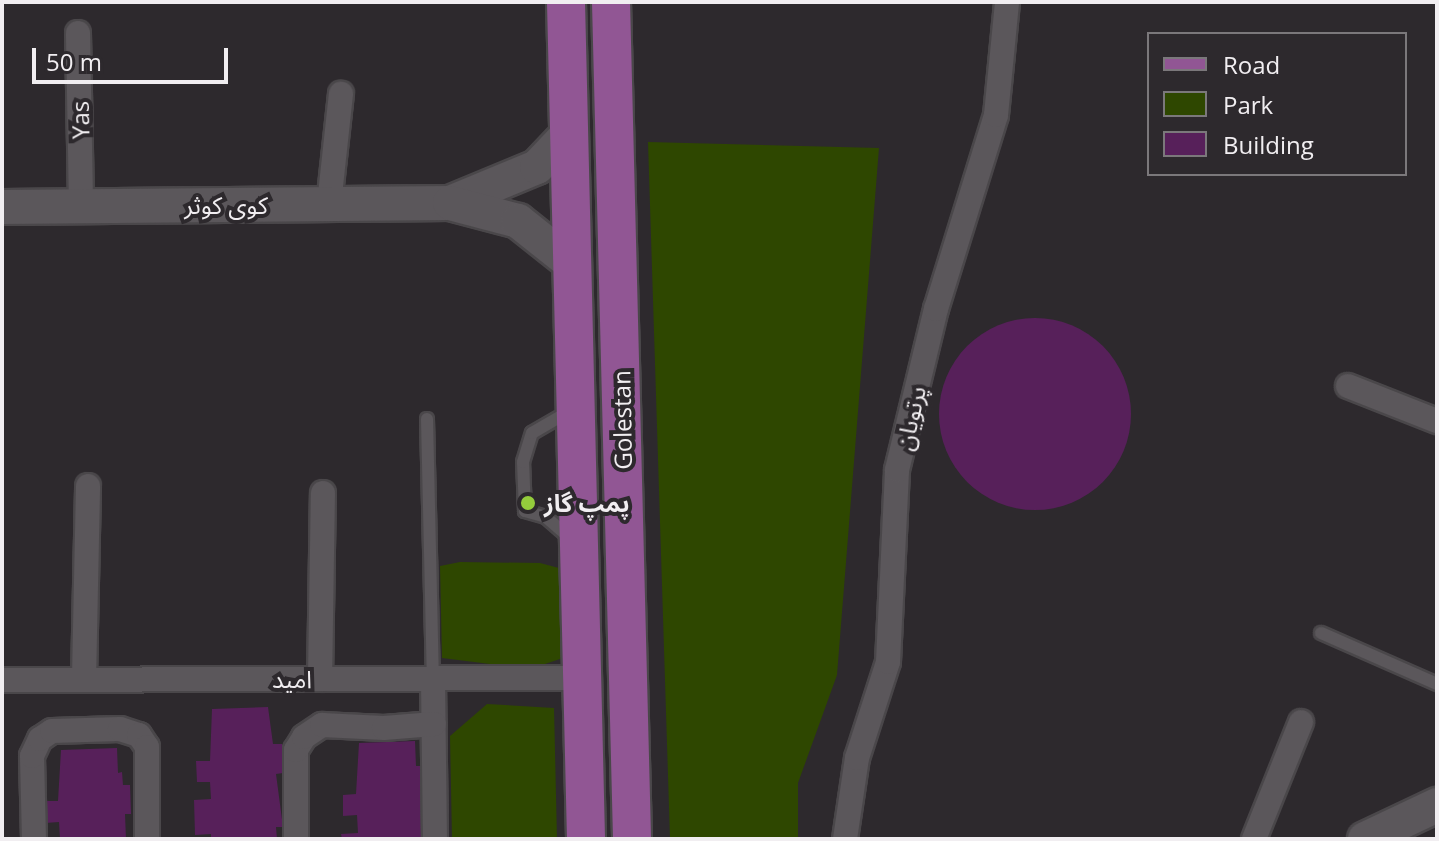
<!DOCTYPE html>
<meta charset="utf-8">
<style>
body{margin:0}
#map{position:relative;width:1439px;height:841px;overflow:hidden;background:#2d292d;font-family:"Open Sans","Noto Sans Arabic",sans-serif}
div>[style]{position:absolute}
.green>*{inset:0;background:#2e4700}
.building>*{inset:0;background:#57205a}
.round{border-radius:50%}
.roads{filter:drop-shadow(2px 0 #4a474a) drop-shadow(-2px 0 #4a474a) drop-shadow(0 2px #4a474a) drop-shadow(0 -2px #4a474a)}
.lane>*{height:12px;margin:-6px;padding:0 6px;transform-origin:6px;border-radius:6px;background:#5b575b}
.street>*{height:24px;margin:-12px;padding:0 12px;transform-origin:12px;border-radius:12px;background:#5b575b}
.secondary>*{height:34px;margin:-17px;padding:0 17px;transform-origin:17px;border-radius:17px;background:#5b575b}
.primary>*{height:38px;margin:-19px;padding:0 19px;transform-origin:19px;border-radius:19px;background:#915694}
.dots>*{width:22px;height:22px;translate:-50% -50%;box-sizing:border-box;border:4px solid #2d292d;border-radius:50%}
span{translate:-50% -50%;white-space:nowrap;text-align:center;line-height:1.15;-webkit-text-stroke:8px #2d292d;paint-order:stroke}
.street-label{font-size:24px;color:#f1eef1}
.poi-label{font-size:24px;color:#f1eef1;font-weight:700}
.left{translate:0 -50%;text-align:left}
.frame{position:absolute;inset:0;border:4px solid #f1eef1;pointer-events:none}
.legend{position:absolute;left:1147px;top:32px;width:260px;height:144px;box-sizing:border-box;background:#2d292d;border:2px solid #7b787b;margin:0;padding:10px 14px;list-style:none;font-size:24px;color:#f1eef1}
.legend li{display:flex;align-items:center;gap:16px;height:40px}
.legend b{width:40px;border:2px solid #7b787b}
.scale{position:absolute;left:32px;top:48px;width:196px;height:36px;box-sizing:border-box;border:4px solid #f1eef1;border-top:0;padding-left:10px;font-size:24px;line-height:28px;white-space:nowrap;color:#f1eef1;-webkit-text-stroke:6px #2d292d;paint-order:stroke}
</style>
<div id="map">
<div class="green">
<div style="clip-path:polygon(648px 142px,879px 148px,837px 675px,798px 783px,798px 839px,670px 839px)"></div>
<div style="clip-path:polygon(460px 562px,540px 563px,559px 568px,563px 658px,530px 669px,442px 658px,440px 566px)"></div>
<div style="clip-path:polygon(487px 704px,554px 708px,557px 839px,452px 839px,450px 736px)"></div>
</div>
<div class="building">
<div class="round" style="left:939px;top:318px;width:192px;height:192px"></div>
<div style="clip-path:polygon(268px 707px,273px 744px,282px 744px,283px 773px,276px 774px,283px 827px,276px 827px,277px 839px,211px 839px,211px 834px,195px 835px,194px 800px,211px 799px,210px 782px,197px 782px,196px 761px,210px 761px,212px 709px)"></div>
<div style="clip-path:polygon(415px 741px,416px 766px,420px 766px,421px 778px,428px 778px,429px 839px,342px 839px,341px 834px,358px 833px,357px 815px,343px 816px,343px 795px,356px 794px,359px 743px)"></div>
<div style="clip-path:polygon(117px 748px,118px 773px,122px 772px,123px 785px,130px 785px,131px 814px,125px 814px,126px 839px,60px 839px,59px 822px,45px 823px,44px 801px,58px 801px,61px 750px)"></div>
</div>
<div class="roads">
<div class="lane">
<div style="left:427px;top:419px;width:260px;rotate:88.7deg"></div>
<div style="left:570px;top:538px;width:32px;rotate:-139deg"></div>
<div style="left:546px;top:517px;width:22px;rotate:-164deg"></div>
<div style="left:525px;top:511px;width:49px;rotate:-92.3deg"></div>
<div style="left:523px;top:462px;width:30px;rotate:-73deg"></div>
<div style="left:532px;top:433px;width:44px;rotate:-30.1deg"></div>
<div style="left:1321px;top:633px;width:127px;rotate:23.7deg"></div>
</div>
<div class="street">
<div style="left:78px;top:33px;width:173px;rotate:89deg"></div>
<div style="left:329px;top:204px;width:111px;rotate:-83.8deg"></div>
<div style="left:1348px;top:386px;width:96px;rotate:21.5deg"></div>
<div style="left:84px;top:679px;width:193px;rotate:-88.8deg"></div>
<div style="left:320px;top:679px;width:186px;rotate:-89.1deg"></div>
<div style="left:433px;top:679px;width:160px;rotate:89.3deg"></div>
<div style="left:2px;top:680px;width:580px;rotate:-0.2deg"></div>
<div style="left:34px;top:839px;width:83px;rotate:-91.4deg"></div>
<div style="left:32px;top:756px;width:19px;rotate:-65deg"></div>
<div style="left:40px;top:739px;width:14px;rotate:-34deg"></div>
<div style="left:52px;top:731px;width:68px;rotate:-1.7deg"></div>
<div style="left:120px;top:729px;width:20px;rotate:18deg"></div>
<div style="left:139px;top:735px;width:14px;rotate:56deg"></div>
<div style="left:147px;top:747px;width:92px;rotate:90deg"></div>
<div style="left:296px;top:839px;width:89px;rotate:-90deg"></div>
<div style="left:296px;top:750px;width:15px;rotate:-58deg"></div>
<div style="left:304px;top:737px;width:22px;rotate:-34deg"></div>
<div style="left:322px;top:725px;width:62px;rotate:2.8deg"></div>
<div style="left:384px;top:728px;width:50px;rotate:-4.6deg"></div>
<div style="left:845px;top:839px;width:82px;rotate:-81.6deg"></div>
<div style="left:857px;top:758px;width:101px;rotate:-72.1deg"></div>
<div style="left:888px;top:662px;width:192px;rotate:-87.3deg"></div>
<div style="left:897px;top:470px;width:166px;rotate:-76.4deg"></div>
<div style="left:936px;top:309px;width:203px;rotate:-72.8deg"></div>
<div style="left:996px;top:115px;width:114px;rotate:-84.4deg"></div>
<div style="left:1254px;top:839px;width:126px;rotate:-68.1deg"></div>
</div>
<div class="secondary">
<div style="left:450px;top:203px;width:94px;rotate:-22.5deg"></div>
<div style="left:537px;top:167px;width:47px;rotate:-46.7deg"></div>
<div style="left:2px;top:207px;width:448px;rotate:-0.5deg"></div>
<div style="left:450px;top:203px;width:70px;rotate:14.8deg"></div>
<div style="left:518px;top:221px;width:69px;rotate:38.5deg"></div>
<div style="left:1365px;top:839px;width:80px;rotate:-25.3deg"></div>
</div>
<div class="primary">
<div style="left:566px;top:2px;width:837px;rotate:88.63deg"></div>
<div style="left:611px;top:2px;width:837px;rotate:88.56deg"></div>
</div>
</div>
<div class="dots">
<div style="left:528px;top:503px;background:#94cc3c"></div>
</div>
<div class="street-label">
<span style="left:80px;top:120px;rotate:-91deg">Yas</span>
<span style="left:226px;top:205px">کوی کوثر</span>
<span style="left:910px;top:418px;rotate:-77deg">پرتویان</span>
<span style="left:622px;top:420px;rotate:-91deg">Golestan</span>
<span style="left:292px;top:679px">امید</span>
</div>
<div class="poi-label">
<span class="left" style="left:544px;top:503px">پمپ گاز</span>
</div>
<div class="frame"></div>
<ul class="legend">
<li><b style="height:10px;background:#915694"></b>Road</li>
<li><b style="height:22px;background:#2e4700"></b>Park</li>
<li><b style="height:22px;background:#57205a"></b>Building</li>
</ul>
<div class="scale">50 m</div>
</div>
